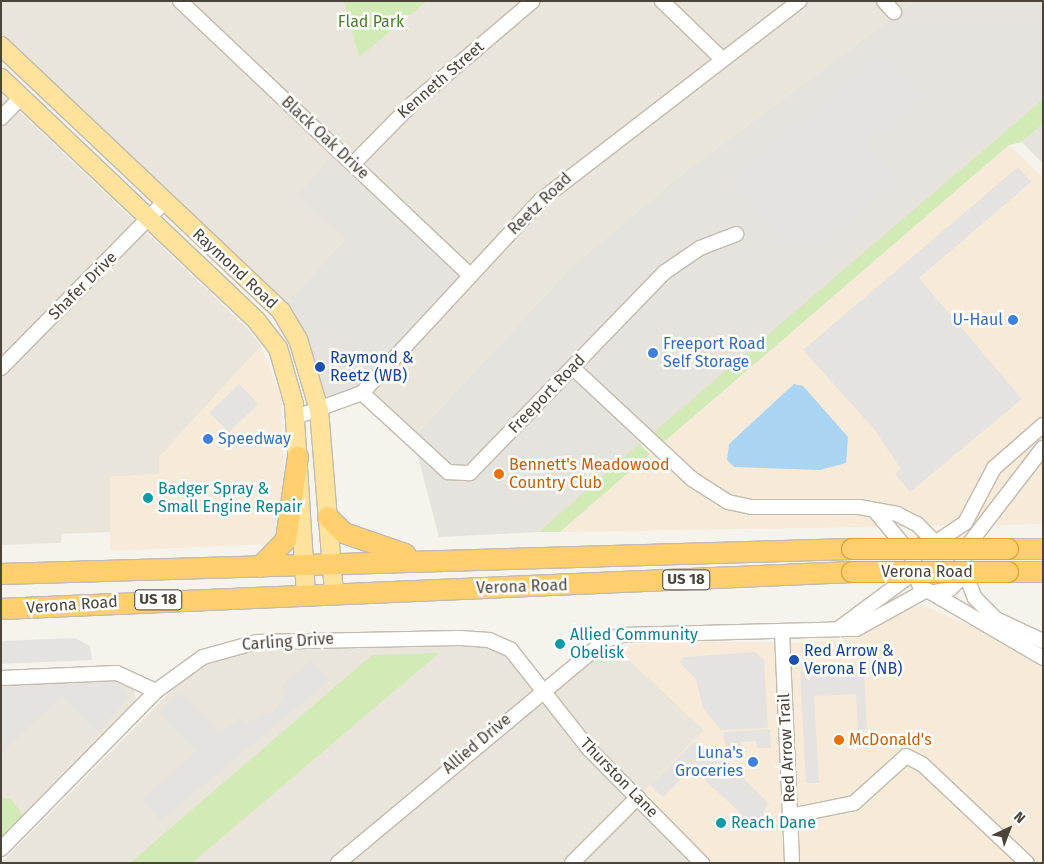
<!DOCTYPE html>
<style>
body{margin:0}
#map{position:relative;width:1044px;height:864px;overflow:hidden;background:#f6f3ec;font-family:"Fira Sans",sans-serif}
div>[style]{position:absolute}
.residential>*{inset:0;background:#eae5da}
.commercial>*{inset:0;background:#f7ead8}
.industrial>*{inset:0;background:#e6e2dd}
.green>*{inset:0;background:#d2eab5}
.parking>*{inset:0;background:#e5e3e0;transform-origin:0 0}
.water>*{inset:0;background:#a9d4f2}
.roads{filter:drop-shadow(1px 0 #c2bbae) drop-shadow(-1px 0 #c2bbae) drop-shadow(0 1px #c2bbae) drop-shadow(0 -1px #c2bbae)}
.minor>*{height:14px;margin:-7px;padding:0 7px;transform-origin:7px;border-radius:7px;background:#fff}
.major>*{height:18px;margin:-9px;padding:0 9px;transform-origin:9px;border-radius:9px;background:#ffe39c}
.highway>*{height:20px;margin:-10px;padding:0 10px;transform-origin:10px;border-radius:10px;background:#ffcf6e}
.bridges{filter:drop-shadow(1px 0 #e0a43c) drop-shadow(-1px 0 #e0a43c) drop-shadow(0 1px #e0a43c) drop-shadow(0 -1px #e0a43c)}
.highway-bridge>*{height:20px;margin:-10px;padding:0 10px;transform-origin:10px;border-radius:10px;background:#ffcf6e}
.dots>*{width:14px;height:14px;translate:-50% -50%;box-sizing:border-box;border:2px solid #fff;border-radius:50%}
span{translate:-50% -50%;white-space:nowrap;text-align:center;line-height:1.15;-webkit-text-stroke:5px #fff;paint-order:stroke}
.shield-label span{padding:1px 4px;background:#fff;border:1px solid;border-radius:4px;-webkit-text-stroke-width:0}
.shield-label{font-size:15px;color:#4b4439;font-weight:700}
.park-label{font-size:16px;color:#4a7f2a}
.street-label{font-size:16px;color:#4b4439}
.shop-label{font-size:16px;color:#366cbe}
.right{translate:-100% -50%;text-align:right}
.left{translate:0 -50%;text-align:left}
.transit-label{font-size:16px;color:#164399}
.food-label{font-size:16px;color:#c56008}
.culture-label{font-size:16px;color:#0d838f}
.frame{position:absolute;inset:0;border:2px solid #4b4439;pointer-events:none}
.north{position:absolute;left:984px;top:804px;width:50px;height:50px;-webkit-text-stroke:4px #fff;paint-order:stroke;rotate:43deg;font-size:14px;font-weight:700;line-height:20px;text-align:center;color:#4b4439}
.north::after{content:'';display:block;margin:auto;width:18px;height:22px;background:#4b4439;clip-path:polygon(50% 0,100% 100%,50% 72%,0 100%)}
</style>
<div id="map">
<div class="residential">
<div style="clip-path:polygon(1px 1px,915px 1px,682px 174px,571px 267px,413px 438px,362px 393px,345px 239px,280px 310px,1px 46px)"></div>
<div style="clip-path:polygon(1px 94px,250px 331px,261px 346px,159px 457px,160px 474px,110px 477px,111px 532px,62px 534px,61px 543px,1px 545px)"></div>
<div style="clip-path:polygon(483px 646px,507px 657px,541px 701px,614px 646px,704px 730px,702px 863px,1px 863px,175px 687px,200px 667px,256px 650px)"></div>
<div style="clip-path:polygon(97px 680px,127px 682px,134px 687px,136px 701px,1px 837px,1px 684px)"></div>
</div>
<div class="commercial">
<div style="clip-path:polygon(1009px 145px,1043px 178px,1043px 524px,560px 532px)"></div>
<div style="clip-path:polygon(261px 346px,281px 397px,286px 513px,281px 532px,267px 544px,110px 551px,110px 477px,159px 474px,159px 457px)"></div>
<div style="clip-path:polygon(909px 606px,928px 607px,975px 628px,1043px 668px,1043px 863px,702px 863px,638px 797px,704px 730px,614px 646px,679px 641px,807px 643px,853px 637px)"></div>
</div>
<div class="industrial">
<div style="clip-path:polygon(915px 1px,1043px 1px,1043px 99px,539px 532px,439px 537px,413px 438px,571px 267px,682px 174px)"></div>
<div style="clip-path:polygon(1043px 124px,1043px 164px,1022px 142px)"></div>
<div style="clip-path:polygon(337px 149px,470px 275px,362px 393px,319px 410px,280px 310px,345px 239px,298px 195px)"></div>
</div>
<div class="green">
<div style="clip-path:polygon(344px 1px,427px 1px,359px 57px)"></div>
<div style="clip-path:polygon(1043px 99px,1043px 124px,1022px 142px,1009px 145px,664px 442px,653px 433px)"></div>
<div style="clip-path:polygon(639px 444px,650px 454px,560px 532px,539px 532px)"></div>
<div style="clip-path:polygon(439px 653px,192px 863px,130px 863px,372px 655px)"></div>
<div style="clip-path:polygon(1px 797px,11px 799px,23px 815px,1px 837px)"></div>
</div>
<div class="parking">
<div style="clip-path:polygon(884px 52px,924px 100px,869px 144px,899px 182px,820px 248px,784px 249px,730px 179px)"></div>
<div style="clip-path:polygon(1018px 167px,1031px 182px,919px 278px,1022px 399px,910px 492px,895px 474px,901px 469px,874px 429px,803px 350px)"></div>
<div style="left:239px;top:384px;width:28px;height:41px;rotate:46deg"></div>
<div style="clip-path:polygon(75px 638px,90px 646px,92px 660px,1px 664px,1px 641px)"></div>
<div style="clip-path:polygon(755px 652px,764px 660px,768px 728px,721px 730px,703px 708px,696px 679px,680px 663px,684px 657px)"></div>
<div style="clip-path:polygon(311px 660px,330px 680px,160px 821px,142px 799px,196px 751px,159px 712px,180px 693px,220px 733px,240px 717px,245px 723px,273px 712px,286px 691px,281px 686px)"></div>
<div style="clip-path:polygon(810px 670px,811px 676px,864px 674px,867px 729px,858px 730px,856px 694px,814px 696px,819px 783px,806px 783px,800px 671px)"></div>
<div style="clip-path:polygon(110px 680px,121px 682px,129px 699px,98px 731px,62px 696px,1px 754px,1px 685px)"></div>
<div style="clip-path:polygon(770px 729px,771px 748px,757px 748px,756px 741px,741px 742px,741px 750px,726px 749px,723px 732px)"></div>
<div style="clip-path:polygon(695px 741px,714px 759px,720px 754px,769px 804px,764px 810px,767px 825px,761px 832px,692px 768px,663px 797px,650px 785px)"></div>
</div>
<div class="water">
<div style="clip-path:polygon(794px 384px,803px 386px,848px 437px,846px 463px,820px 470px,734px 467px,727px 460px,729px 444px)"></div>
</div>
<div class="roads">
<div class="minor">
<div style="left:180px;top:1px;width:399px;rotate:43.4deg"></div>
<div style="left:662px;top:1px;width:83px;rotate:44deg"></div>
<div style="left:884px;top:1px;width:15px;rotate:48deg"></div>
<div style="left:1px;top:118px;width:29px;rotate:-46deg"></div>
<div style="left:353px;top:164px;width:86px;rotate:-45.5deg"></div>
<div style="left:413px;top:103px;width:157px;rotate:-40.4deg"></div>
<div style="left:1px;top:368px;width:233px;rotate:-45.5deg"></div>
<div style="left:573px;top:368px;width:163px;rotate:43deg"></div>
<div style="left:692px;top:479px;width:43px;rotate:32.6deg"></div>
<div style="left:728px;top:502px;width:24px;rotate:12deg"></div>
<div style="left:751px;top:507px;width:108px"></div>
<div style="left:859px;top:507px;width:39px;rotate:10deg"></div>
<div style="left:897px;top:514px;width:22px;rotate:27deg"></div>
<div style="left:917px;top:524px;width:21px;rotate:45deg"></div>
<div style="left:362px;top:393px;width:117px;rotate:42.6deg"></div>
<div style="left:448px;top:472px;width:22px;rotate:3deg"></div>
<div style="left:470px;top:473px;width:280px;rotate:-45.9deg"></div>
<div style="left:665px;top:272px;width:42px;rotate:-34.4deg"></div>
<div style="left:700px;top:248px;width:39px;rotate:-21deg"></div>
<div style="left:296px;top:417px;width:70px;rotate:-20deg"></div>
<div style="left:362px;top:393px;width:263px;rotate:-47.2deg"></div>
<div style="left:541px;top:200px;width:326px;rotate:-37.6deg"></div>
<div style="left:876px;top:512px;width:53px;rotate:50.3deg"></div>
<div style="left:941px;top:539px;width:29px;rotate:-34deg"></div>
<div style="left:965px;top:523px;width:62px;rotate:-62.2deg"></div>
<div style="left:994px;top:468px;width:65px;rotate:-41.3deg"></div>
<div style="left:920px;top:545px;width:22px;rotate:114deg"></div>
<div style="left:911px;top:565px;width:23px;rotate:67deg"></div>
<div style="left:920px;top:586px;width:143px;rotate:30.3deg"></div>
<div style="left:962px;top:553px;width:133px;rotate:-52.4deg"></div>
<div style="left:964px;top:571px;width:29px;rotate:68deg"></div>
<div style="left:975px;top:598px;width:30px;rotate:45deg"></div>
<div style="left:996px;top:619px;width:52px;rotate:25.1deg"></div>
<div style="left:934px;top:592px;width:16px;rotate:-11deg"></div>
<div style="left:950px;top:589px;width:16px;rotate:-45deg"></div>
<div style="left:961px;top:578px;width:16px;rotate:-79deg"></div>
<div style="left:964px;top:562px;width:20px;rotate:-120deg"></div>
<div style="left:838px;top:629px;width:92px;rotate:-36.6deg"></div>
<div style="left:782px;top:632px;width:231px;rotate:87.5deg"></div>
<div style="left:1px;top:678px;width:116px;rotate:-2.5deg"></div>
<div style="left:117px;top:673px;width:43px;rotate:24.8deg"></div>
<div style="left:790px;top:816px;width:65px;rotate:-11.5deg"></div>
<div style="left:854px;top:803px;width:70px;rotate:-42.1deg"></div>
<div style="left:906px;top:756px;width:18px;rotate:27deg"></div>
<div style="left:922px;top:764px;width:144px;rotate:43.3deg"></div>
<div style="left:1px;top:849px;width:221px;rotate:-45.5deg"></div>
<div style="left:156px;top:691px;width:58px;rotate:-35.9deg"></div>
<div style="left:203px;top:657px;width:56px;rotate:-15.5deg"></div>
<div style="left:257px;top:642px;width:203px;rotate:-1.1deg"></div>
<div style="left:460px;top:638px;width:29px;rotate:4deg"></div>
<div style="left:489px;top:640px;width:24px;rotate:24deg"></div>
<div style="left:511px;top:650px;width:126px;rotate:51.8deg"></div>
<div style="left:589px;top:749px;width:161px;rotate:45.3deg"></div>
<div style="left:338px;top:863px;width:349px;rotate:-39.8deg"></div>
<div style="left:606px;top:640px;width:17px;rotate:-17deg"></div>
<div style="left:622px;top:635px;width:234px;rotate:-1.5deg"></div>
<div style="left:856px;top:629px;width:81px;rotate:-28.8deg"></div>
<div style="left:572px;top:863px;width:93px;rotate:-45deg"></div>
</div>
<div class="major">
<div style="left:1px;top:46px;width:386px;rotate:43.4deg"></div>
<div style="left:281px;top:311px;width:33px;rotate:59deg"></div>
<div style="left:298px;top:339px;width:74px;rotate:73.5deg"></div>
<div style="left:319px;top:410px;width:184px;rotate:85.3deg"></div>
<div style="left:1px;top:78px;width:352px;rotate:43.5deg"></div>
<div style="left:256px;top:320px;width:36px;rotate:52deg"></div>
<div style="left:278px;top:348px;width:58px;rotate:74.1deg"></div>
<div style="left:294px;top:404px;width:191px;rotate:86.4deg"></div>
</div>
<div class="highway">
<div style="left:328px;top:517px;width:23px;rotate:45deg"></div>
<div style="left:344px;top:533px;width:65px;rotate:19deg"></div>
<div style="left:1008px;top:549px;width:35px"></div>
<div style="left:260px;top:567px;width:37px;rotate:-46deg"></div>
<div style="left:286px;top:540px;width:84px;rotate:-81.8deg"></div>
<div style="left:1008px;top:572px;width:35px"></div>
<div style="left:1px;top:574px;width:851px;rotate:-1.68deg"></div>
<div style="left:1px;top:609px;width:852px;rotate:-2.49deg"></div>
</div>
</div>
<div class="bridges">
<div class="highway-bridge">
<div style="left:852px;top:549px;width:156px"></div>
<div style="left:852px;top:572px;width:156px"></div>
</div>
</div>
<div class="dots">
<div style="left:1013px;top:320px;background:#3f7fe0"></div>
<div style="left:653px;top:353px;background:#3f7fe0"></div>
<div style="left:320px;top:367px;background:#1a4fb4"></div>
<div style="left:208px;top:439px;background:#3f7fe0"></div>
<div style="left:499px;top:474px;background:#e8710a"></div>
<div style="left:148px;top:498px;background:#0f9aa8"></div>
<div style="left:560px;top:644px;background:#0f9aa8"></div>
<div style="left:794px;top:660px;background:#1a4fb4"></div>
<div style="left:839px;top:740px;background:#e8710a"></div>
<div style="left:753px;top:762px;background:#3f7fe0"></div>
<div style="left:721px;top:823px;background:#0f9aa8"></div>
</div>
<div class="shield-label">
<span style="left:686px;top:580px">US 18</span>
<span style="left:158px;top:600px">US 18</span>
</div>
<div class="park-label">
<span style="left:371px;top:22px">Flad Park</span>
</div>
<div class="street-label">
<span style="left:441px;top:80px;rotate:-41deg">Kenneth Street</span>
<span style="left:325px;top:138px;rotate:43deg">Black Oak Drive</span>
<span style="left:540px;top:204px;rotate:-44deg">Reetz Road</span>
<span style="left:235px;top:269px;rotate:43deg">Raymond Road</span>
<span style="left:83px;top:286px;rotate:-45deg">Shafer Drive</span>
<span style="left:547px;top:394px;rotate:-46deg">Freeport Road</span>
<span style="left:927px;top:572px">Verona Road</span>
<span style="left:522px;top:587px;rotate:-2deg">Verona Road</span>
<span style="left:72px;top:605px;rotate:-4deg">Verona Road</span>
<span style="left:288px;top:642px;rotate:-4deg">Carling Drive</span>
<span style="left:477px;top:744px;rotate:-40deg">Allied Drive</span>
<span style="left:787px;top:748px;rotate:-93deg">Red Arrow Trail</span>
<span style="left:619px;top:778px;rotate:46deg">Thurston Lane</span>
</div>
<div class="shop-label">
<span class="right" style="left:1003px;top:320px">U-Haul</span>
<span class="left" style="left:663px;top:353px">Freeport Road<br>Self Storage</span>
<span class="left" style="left:218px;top:439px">Speedway</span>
<span class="right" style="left:743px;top:762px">Luna's<br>Groceries</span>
</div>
<div class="transit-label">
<span class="left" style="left:330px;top:367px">Raymond &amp;<br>Reetz (WB)</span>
<span class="left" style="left:804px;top:660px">Red Arrow &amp;<br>Verona E (NB)</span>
</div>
<div class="food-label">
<span class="left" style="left:509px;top:474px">Bennett's Meadowood<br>Country Club</span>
<span class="left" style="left:849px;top:740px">McDonald's</span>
</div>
<div class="culture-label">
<span class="left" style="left:158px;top:498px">Badger Spray &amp;<br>Small Engine Repair</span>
<span class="left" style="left:570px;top:644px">Allied Community<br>Obelisk</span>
<span class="left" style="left:731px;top:823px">Reach Dane</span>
</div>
<div class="frame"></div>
<div class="north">N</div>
</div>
